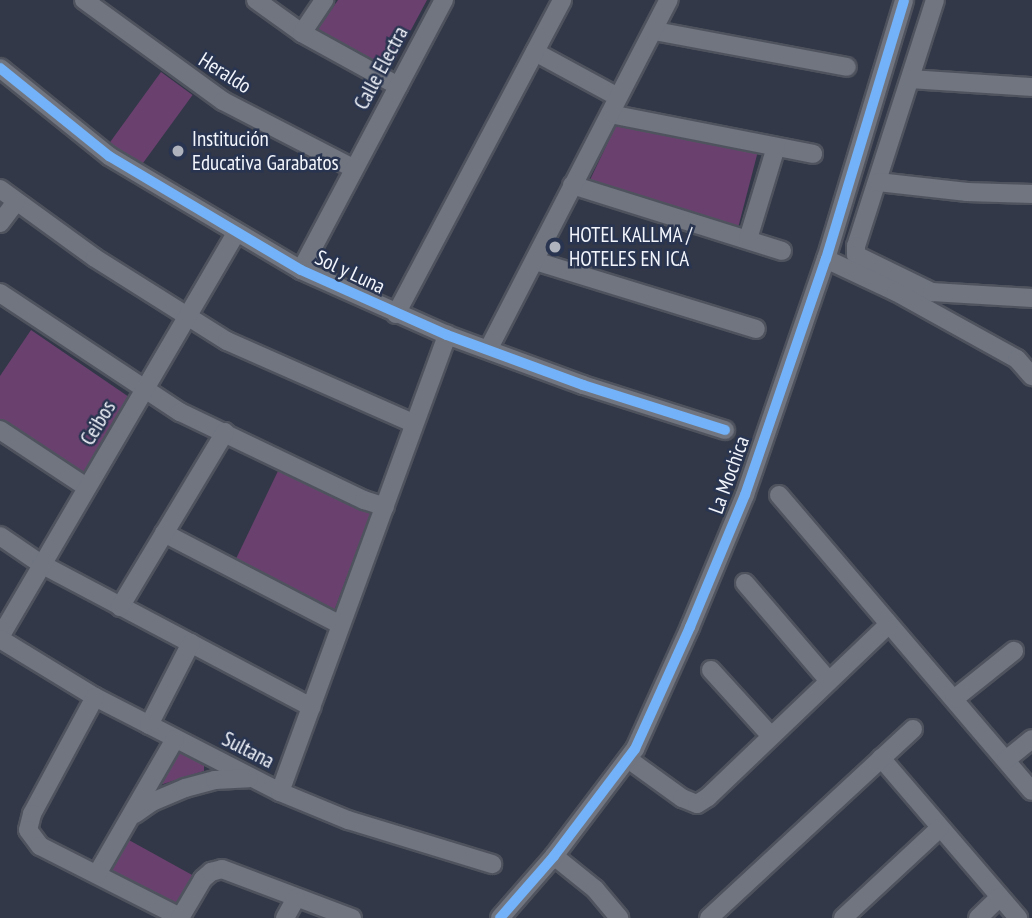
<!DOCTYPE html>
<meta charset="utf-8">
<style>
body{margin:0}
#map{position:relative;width:1032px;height:918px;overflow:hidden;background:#323847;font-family:"PT Sans Narrow",sans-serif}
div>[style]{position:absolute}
.green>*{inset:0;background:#6a406f;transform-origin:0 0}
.roads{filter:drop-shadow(2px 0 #4f535e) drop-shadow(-2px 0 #4f535e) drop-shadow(0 2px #4f535e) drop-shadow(0 -2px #4f535e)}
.street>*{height:18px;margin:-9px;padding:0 9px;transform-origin:9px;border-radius:9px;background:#707580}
.cycleway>*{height:10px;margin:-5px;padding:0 5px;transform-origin:5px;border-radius:5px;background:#73b2f8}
.dots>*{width:19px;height:19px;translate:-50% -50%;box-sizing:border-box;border:4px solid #293550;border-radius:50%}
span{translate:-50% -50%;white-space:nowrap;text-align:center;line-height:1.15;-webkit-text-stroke:5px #293550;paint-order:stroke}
.street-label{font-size:21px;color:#f2f5fc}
.poi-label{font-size:21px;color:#f2f5fc}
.left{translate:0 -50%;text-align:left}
</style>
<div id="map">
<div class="green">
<div style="clip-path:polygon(338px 0,427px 0,389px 71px,318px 29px)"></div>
<div style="left:161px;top:72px;width:39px;height:88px;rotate:36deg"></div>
<div style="clip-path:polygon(618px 121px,758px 151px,738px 228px,589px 182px)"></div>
<div style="clip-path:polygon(31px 330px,129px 397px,82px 477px,0 419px,0 376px)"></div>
<div style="clip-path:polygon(278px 471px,371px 512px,333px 614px,234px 563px)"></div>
<div style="clip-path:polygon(177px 751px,204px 764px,204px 771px,160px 785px,158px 781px)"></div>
<div style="clip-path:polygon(127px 839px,194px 876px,176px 905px,107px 873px)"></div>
</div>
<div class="roads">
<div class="street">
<div style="left:84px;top:0;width:172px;rotate:36deg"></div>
<div style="left:223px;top:101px;width:146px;rotate:27.3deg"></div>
<div style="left:256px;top:0;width:57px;rotate:35.7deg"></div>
<div style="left:302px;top:33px;width:110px;rotate:28.9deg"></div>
<div style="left:935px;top:0;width:258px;rotate:107.8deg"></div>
<div style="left:856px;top:246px;width:9px;rotate:90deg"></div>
<div style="left:856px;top:255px;width:85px;rotate:26deg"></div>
<div style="left:932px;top:292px;width:100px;rotate:3.4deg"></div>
<div style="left:655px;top:31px;width:195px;rotate:10.6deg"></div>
<div style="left:302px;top:33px;width:40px;rotate:-56deg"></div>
<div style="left:535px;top:52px;width:94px;rotate:28.5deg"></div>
<div style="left:0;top:68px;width:140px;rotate:38.9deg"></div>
<div style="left:109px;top:156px;width:223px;rotate:30.7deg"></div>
<div style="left:301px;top:270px;width:160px;rotate:24deg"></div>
<div style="left:447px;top:335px;width:145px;rotate:20.2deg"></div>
<div style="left:583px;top:385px;width:149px;rotate:17.6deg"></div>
<div style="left:911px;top:79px;width:121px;rotate:3.8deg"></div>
<div style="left:610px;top:114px;width:207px;rotate:11.1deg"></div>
<div style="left:878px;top:182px;width:90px;rotate:6.4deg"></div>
<div style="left:967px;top:192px;width:65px;rotate:1.8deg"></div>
<div style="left:572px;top:185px;width:220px;rotate:17.4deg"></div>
<div style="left:0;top:189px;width:117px;rotate:36deg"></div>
<div style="left:95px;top:258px;width:156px;rotate:32.2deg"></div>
<div style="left:227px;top:341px;width:203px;rotate:23.8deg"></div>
<div style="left:0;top:223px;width:26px;rotate:-53deg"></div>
<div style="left:748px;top:239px;width:96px;rotate:-73.1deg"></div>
<div style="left:826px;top:259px;width:77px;rotate:25.2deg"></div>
<div style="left:896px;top:292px;width:138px;rotate:29deg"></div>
<div style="left:1017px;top:359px;width:23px;rotate:49deg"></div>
<div style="left:535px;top:261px;width:231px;rotate:17.1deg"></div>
<div style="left:301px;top:270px;width:306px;rotate:-62.1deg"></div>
<div style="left:0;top:293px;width:216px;rotate:33.5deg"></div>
<div style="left:180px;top:412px;width:204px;rotate:25.6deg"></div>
<div style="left:364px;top:500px;width:22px;rotate:18deg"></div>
<div style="left:396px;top:314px;width:355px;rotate:-62.1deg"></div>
<div style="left:489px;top:348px;width:392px;rotate:-62.7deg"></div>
<div style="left:0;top:430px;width:103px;rotate:33.5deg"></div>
<div style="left:779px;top:495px;width:389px;rotate:49.5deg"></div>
<div style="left:164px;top:533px;width:199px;rotate:27.5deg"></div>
<div style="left:0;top:536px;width:50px;rotate:34.3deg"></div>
<div style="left:41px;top:564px;width:306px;rotate:27.9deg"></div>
<div style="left:745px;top:583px;width:129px;rotate:49.4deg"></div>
<div style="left:120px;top:607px;width:204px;rotate:-59deg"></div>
<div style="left:0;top:637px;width:468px;rotate:-59.7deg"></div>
<div style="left:0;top:639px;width:111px;rotate:31.4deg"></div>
<div style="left:95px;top:697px;width:208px;rotate:27.2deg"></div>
<div style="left:280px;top:792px;width:74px;rotate:22.4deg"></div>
<div style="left:348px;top:820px;width:151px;rotate:17deg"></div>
<div style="left:711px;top:670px;width:89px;rotate:47.7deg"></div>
<div style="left:95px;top:697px;width:133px;rotate:118.3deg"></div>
<div style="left:32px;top:814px;width:16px;rotate:104deg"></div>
<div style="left:28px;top:830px;width:20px;rotate:53deg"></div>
<div style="left:40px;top:846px;width:157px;rotate:26.9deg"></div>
<div style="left:954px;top:699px;width:77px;rotate:-38.7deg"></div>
<div style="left:149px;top:725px;width:92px;rotate:-62.9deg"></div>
<div style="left:881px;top:758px;width:211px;rotate:49.4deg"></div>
<div style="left:628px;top:759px;width:67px;rotate:35.8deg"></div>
<div style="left:682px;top:798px;width:16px;rotate:22deg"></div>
<div style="left:697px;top:804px;width:13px;rotate:-32deg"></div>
<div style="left:708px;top:797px;width:250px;rotate:-43.7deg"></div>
<div style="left:1006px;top:760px;width:33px;rotate:-39deg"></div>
<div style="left:280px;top:792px;width:487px;rotate:-69.9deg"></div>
<div style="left:135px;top:814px;width:21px;rotate:-35deg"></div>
<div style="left:152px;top:802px;width:36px;rotate:-23deg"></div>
<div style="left:185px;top:788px;width:31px;rotate:-15deg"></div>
<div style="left:215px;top:780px;width:34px;rotate:-3deg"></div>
<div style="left:554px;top:856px;width:53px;rotate:38.8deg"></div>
<div style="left:595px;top:889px;width:38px;rotate:50deg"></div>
<div style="left:97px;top:874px;width:156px;rotate:-60deg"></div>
<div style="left:180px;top:918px;width:45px;rotate:-59.5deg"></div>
<div style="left:203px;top:879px;width:11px;rotate:-41deg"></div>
<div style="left:211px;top:872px;width:11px;rotate:-15deg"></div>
<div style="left:222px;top:869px;width:139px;rotate:20.7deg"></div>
<div style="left:285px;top:918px;width:23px;rotate:-61deg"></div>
<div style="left:500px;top:918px;width:82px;rotate:-48.9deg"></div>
<div style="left:554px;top:856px;width:134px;rotate:-52.9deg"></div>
<div style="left:635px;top:749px;width:134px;rotate:-65.7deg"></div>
<div style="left:690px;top:627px;width:143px;rotate:-67.4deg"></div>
<div style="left:745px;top:495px;width:250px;rotate:-71.1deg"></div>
<div style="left:826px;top:259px;width:270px;rotate:-73.2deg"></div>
<div style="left:709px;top:918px;width:278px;rotate:-42.8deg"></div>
<div style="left:843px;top:918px;width:132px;rotate:-42.9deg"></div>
<div style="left:978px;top:918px;width:30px;rotate:-44deg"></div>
</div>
</div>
<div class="cycleway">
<div style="left:0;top:68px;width:140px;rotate:38.9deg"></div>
<div style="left:109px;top:156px;width:223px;rotate:30.7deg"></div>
<div style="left:301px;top:270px;width:160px;rotate:24deg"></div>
<div style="left:447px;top:335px;width:145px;rotate:20.2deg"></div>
<div style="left:583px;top:385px;width:149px;rotate:17.6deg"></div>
<div style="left:500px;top:918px;width:82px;rotate:-48.9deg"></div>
<div style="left:554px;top:856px;width:134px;rotate:-52.9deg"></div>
<div style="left:635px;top:749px;width:134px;rotate:-65.7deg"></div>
<div style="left:690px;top:627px;width:143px;rotate:-67.4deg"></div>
<div style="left:745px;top:495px;width:250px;rotate:-71.1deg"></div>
<div style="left:826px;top:259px;width:270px;rotate:-73.2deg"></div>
</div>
<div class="dots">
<div style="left:178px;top:151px;background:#afb3bd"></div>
<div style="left:555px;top:247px;background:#afb3bd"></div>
</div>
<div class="street-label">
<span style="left:381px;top:68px;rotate:-62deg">Calle Electra</span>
<span style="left:225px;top:73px;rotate:32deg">Heraldo</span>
<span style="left:350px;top:272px;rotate:25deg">Sol y Luna</span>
<span style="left:98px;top:423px;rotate:-59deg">Ceibos</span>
<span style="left:729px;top:475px;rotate:-70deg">La Mochica</span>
<span style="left:248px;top:750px;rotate:27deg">Sultana</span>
</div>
<div class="poi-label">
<span class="left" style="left:192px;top:151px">Institución<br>Educativa Garabatos</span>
<span class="left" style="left:569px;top:247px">HOTEL KALLMA /<br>HOTELES EN ICA</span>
</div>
</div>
